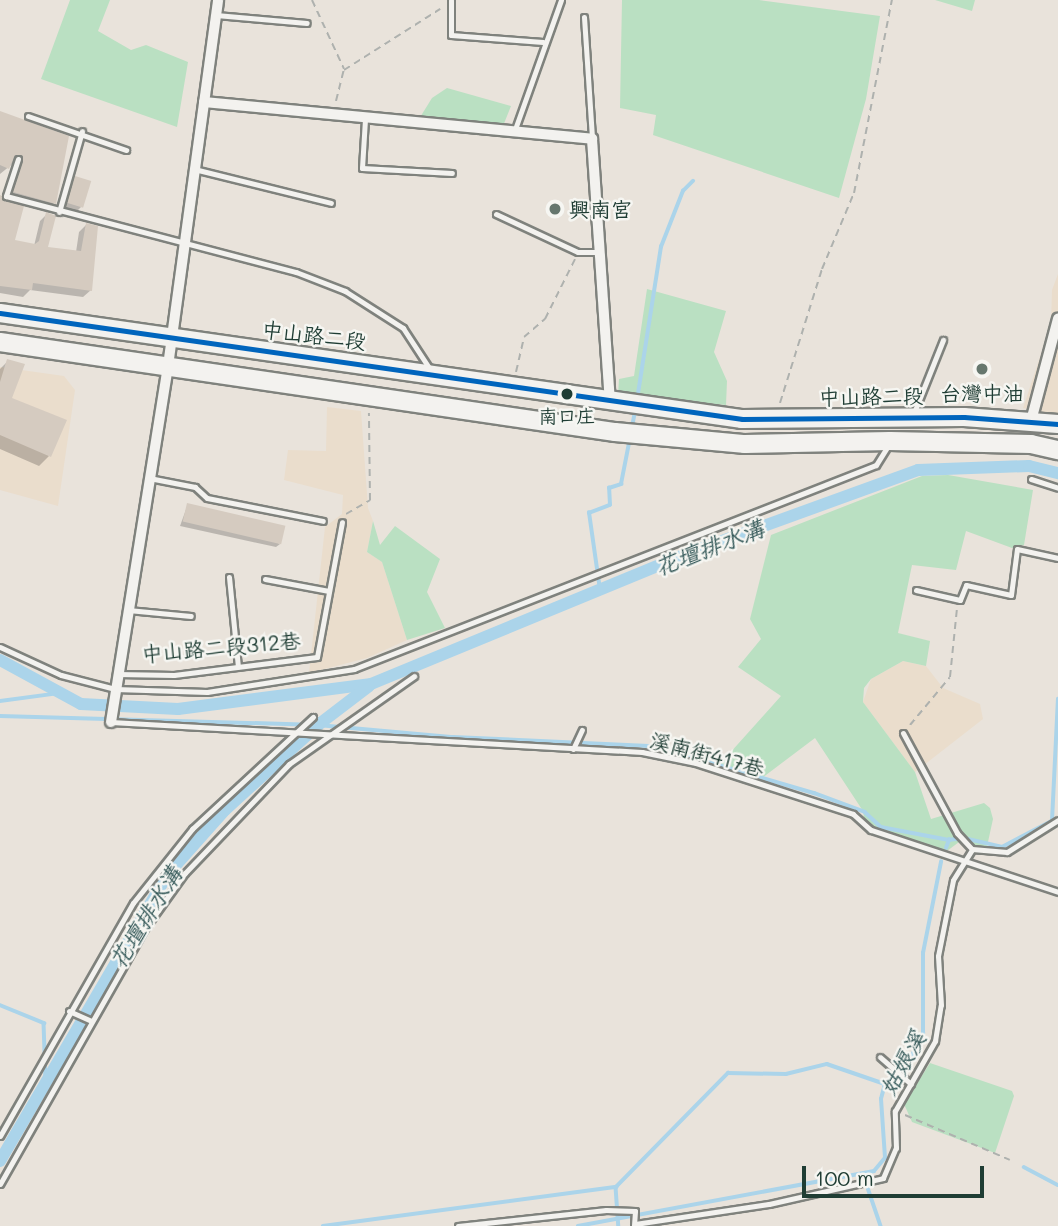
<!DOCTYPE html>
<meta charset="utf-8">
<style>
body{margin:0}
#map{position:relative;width:1058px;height:1226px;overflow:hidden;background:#e9e3db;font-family:Mali,"LXGW WenKai TC",sans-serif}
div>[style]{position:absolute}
.built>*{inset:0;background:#eaddcc}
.green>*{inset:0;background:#bae0c2}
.shadow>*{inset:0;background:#0003}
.stream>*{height:3.5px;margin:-1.75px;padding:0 1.75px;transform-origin:1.75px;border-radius:1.75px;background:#abd4ea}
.canal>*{height:12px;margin:-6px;padding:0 6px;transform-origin:6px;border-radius:6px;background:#abd4ea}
.building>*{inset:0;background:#d5cbc0;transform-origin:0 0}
.path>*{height:2px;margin-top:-1px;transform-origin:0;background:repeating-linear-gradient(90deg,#aeb1ae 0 7px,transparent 0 12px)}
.roads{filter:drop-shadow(2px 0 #7f827d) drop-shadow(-2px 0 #7f827d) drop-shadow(0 2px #7f827d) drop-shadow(0 -2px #7f827d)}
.lane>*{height:5px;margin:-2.5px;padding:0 2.5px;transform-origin:2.5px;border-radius:2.5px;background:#f3f2ef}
.street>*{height:10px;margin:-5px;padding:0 5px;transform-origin:5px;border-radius:5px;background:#f3f2ef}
.primary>*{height:18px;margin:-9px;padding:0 9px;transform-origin:9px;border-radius:9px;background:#f3f2ef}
.bus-1>*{height:5px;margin:-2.5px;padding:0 2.5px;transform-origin:2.5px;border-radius:2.5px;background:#0065bd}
.dots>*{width:19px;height:19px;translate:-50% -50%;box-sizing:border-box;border:4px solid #f6f6f2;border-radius:50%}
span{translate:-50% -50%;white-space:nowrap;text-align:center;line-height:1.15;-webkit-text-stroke:5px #f6f6f2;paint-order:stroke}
.bus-label{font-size:19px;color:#1f3d34}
.poi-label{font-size:21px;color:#1f3d34}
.left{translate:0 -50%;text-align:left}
.street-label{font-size:21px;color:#1f3d34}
.water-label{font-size:23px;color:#365a5a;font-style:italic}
.scale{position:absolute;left:802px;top:1166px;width:182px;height:32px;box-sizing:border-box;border:4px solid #1f3d34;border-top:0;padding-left:9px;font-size:21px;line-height:24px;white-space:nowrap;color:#1f3d34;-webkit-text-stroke:5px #f6f6f2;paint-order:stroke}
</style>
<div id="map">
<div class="built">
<div style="clip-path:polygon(1058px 274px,1058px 415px,1023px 408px,1051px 324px,1052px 290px)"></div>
<div style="clip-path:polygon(0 367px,64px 376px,75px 390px,58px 506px,0 490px)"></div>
<div style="clip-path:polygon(327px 407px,361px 411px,368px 508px,373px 521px,367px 552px,382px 562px,407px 640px,367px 658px,309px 673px,325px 527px,342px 514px,343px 495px,284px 480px,288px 450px,326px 451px)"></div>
<div style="clip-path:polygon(903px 661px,926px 666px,943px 688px,980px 704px,983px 719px,915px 772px,863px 702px,871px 679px)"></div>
</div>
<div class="green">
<div style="clip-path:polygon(70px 0,110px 0,98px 31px,131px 50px,146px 45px,188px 62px,177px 127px,41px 79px)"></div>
<div style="clip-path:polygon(622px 0,759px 0,880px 16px,866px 99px,839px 198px,653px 135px,656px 115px,620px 108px)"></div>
<div style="clip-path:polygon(935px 0,975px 0,972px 11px)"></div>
<div style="clip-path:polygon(447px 88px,511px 106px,503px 126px,419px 119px,432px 98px)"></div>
<div style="clip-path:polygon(647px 289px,726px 311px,714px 352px,727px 381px,726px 405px,618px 395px,619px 379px,634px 376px)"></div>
<div style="clip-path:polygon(948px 475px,1033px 490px,1024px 545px,1012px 548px,966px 531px,956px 570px,912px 565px,898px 633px,930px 641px,926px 666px,903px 661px,871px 679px,864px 688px,863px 702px,915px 772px,931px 819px,984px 803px,990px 808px,993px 819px,986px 851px,959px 842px,943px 854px,865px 825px,863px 811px,815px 738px,762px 778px,720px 764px,781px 696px,738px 667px,761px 639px,750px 619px,771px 535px,922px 476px)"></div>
<div style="clip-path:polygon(373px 521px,380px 545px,395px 526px,440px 559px,427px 592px,445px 628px,407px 640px,382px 562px,367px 552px)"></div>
<div style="clip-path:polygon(930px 1063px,1012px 1091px,1014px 1096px,995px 1153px,912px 1122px,904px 1104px)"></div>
</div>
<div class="shadow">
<div style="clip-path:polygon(0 113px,54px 203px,47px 210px,10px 200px,13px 241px,34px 246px,40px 221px,47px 214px,46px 248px,76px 252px,79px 232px,86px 225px,91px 290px,83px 297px,30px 290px,23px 297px,0 293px,0 199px,6px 201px,16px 161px,0 174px)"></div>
<div style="clip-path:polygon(75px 178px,81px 207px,76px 212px,63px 208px)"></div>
<div style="clip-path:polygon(8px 361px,10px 399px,49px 456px,39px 466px,0 449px,0 369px)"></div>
<div style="clip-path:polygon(188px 504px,280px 544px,276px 547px,180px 526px)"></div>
</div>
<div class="stream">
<div style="left:637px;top:400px;width:155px;rotate:-81.1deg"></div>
<div style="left:661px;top:247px;width:60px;rotate:-68.6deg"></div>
<div style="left:683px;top:191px;width:14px;rotate:-45deg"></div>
<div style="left:632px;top:427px;width:16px;rotate:-79deg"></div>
<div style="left:600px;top:590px;width:78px;rotate:-98.1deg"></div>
<div style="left:589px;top:513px;width:22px;rotate:-21deg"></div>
<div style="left:610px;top:505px;width:17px;rotate:-93deg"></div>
<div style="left:609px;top:488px;width:13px;rotate:-18deg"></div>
<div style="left:621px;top:484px;width:47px;rotate:-78.9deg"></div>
<div style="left:0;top:701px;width:61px;rotate:-7.6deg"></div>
<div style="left:0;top:716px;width:318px;rotate:1.6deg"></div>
<div style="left:318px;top:725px;width:136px;rotate:5.1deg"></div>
<div style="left:453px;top:737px;width:201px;rotate:2.6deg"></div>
<div style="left:654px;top:746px;width:167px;rotate:16.4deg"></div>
<div style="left:814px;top:793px;width:54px;rotate:20.4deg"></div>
<div style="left:865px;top:812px;width:22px;rotate:43deg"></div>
<div style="left:881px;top:827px;width:69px;rotate:10.8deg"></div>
<div style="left:946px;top:848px;width:9px;rotate:-69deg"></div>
<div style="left:949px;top:840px;width:15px;rotate:-8deg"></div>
<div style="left:964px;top:838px;width:39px;rotate:13deg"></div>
<div style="left:1002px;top:847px;width:56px;rotate:-27.5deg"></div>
<div style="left:1052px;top:821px;width:122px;rotate:-87.2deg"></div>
<div style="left:0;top:1005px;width:48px;rotate:22.2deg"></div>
<div style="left:44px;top:1023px;width:56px;rotate:88deg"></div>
<div style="left:0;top:1155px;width:4px;rotate:-27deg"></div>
<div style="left:1024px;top:1167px;width:38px;rotate:28deg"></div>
<div style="left:866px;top:1182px;width:46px;rotate:71.2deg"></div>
<div style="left:616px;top:1187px;width:39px;rotate:86deg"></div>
<div style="left:323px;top:1226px;width:296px;rotate:-7.6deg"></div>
<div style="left:616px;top:1187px;width:160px;rotate:-45.5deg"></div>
<div style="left:728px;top:1073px;width:58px;rotate:1deg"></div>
<div style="left:786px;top:1074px;width:42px;rotate:-13.7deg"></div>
<div style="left:827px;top:1064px;width:61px;rotate:19deg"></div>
<div style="left:578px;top:1226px;width:301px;rotate:-10.5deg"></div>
<div style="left:874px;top:1171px;width:17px;rotate:-50deg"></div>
<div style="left:885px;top:1158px;width:59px;rotate:-93.9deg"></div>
<div style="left:881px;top:1099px;width:16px;rotate:-75deg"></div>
<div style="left:885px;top:1084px;width:33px;rotate:-44deg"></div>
<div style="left:909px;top:1061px;width:31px;rotate:-63deg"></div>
<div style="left:923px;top:1033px;width:80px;rotate:-90deg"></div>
<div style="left:923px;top:953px;width:93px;rotate:-78.8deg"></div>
</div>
<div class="canal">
<div style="left:0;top:660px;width:92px;rotate:28.5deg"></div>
<div style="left:81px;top:704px;width:97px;rotate:3deg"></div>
<div style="left:178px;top:709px;width:195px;rotate:-7.4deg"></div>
<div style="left:371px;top:684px;width:344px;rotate:-22.4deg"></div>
<div style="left:689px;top:553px;width:244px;rotate:-19.9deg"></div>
<div style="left:918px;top:470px;width:111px;rotate:-2.1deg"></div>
<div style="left:1029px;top:466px;width:30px;rotate:14deg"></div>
<div style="left:0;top:1161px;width:331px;rotate:-59.7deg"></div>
<div style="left:167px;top:875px;width:87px;rotate:-48.3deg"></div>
<div style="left:225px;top:810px;width:126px;rotate:-42.4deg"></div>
<div style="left:318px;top:725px;width:64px;rotate:-37.4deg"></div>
</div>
<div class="building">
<div style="clip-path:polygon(0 111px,69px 136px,56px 204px,13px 192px,23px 159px,15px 155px,9px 169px,0 165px)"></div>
<div style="left:75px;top:176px;width:17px;height:28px;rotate:17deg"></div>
<div style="clip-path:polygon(0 195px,24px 206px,15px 240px,35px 244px,39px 241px,46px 212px,56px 216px,48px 247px,81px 251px,86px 223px,98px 226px,92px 291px,33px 283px,32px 290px,0 286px)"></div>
<div style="clip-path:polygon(7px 359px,25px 364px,12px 398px,67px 420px,51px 457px,0 435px,0 382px)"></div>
<div style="left:187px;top:503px;width:101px;height:19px;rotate:13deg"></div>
</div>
<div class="path">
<div style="left:312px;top:0;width:76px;rotate:65.1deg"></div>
<div style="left:336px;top:101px;width:32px;rotate:-76deg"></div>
<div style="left:344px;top:70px;width:114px;rotate:-32.4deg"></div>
<div style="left:516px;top:372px;width:36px;rotate:-77deg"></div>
<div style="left:524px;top:337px;width:28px;rotate:-41deg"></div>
<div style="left:545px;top:319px;width:67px;rotate:-63.4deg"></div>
<div style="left:780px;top:403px;width:140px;rotate:-72.6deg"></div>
<div style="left:822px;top:269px;width:82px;rotate:-67.2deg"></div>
<div style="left:854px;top:193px;width:197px;rotate:-78.9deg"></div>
<div style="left:346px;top:514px;width:28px;rotate:-30deg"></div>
<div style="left:370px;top:500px;width:87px;rotate:-90.7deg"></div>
<div style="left:910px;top:725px;width:62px;rotate:-50.2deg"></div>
<div style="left:950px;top:677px;width:69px;rotate:-84.2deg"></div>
<div style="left:905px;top:1115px;width:114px;rotate:23.2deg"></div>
</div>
<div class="roads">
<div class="lane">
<div style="left:451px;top:0;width:35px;rotate:90deg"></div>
<div style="left:451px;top:35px;width:92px;rotate:4.4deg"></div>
<div style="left:216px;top:15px;width:91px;rotate:5deg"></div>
<div style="left:584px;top:17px;width:122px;rotate:86.2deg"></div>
<div style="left:28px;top:116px;width:104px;rotate:19.1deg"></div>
<div style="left:365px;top:119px;width:49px;rotate:93.5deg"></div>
<div style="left:362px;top:168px;width:90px;rotate:3.2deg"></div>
<div style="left:514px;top:132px;width:140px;rotate:-70.4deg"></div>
<div style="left:18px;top:159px;width:39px;rotate:108deg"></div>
<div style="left:6px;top:196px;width:300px;rotate:14.7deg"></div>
<div style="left:296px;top:272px;width:53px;rotate:21.2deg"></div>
<div style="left:345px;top:291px;width:69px;rotate:32.5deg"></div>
<div style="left:403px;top:328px;width:51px;rotate:56.9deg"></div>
<div style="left:194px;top:169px;width:141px;rotate:13.9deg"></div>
<div style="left:59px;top:212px;width:84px;rotate:-74.1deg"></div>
<div style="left:496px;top:214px;width:90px;rotate:24.9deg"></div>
<div style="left:578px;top:252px;width:21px"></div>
<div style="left:913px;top:415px;width:81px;rotate:-68.2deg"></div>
<div style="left:149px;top:478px;width:47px;rotate:11.1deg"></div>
<div style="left:195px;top:487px;width:16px;rotate:43deg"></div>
<div style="left:207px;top:498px;width:118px;rotate:11.2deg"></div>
<div style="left:1031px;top:479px;width:28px;rotate:18deg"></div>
<div style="left:229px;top:577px;width:90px;rotate:84.3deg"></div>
<div style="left:265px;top:579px;width:65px;rotate:10.6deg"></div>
<div style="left:916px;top:590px;width:45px;rotate:12.8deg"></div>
<div style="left:960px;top:600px;width:16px;rotate:-68deg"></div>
<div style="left:966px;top:585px;width:46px;rotate:12.5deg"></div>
<div style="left:1011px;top:595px;width:46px;rotate:-82.6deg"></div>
<div style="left:1017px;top:549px;width:42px;rotate:12.4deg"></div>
<div style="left:128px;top:610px;width:63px;rotate:5.4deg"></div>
<div style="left:0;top:647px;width:67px;rotate:24.7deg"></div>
<div style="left:61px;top:675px;width:56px;rotate:14.5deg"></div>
<div style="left:115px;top:689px;width:92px;rotate:1.9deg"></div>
<div style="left:207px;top:692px;width:149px;rotate:-8.9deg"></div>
<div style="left:354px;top:669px;width:560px;rotate:-21.35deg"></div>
<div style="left:876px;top:465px;width:25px;rotate:-58deg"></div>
<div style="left:117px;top:674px;width:57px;rotate:1deg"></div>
<div style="left:174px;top:675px;width:144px;rotate:-7.2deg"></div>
<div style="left:317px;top:657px;width:137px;rotate:-79.5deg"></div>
<div style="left:111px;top:722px;width:532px;rotate:3.23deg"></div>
<div style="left:642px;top:752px;width:55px;rotate:11.5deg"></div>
<div style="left:696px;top:763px;width:165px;rotate:18deg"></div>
<div style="left:853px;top:814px;width:24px;rotate:42deg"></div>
<div style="left:871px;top:830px;width:197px;rotate:18.3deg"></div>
<div style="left:903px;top:733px;width:114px;rotate:61.6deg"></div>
<div style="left:957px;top:833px;width:22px;rotate:47deg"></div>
<div style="left:573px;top:749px;width:21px;rotate:-65deg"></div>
<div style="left:69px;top:1011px;width:24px;rotate:24deg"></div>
<div style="left:880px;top:1057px;width:41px;rotate:41.1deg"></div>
<div style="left:0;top:1136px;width:268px;rotate:-60.3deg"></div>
<div style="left:133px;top:903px;width:95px;rotate:-51.4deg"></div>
<div style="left:192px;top:829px;width:165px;rotate:-42.8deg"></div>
<div style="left:0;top:1184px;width:292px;rotate:-60.4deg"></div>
<div style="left:144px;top:930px;width:70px;rotate:-54.3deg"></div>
<div style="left:185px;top:873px;width:151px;rotate:-46.3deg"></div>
<div style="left:289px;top:764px;width:153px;rotate:-35.1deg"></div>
<div style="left:635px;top:1224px;width:135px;rotate:-8.5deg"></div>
<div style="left:769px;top:1204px;width:117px;rotate:-12.8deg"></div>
<div style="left:883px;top:1178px;width:33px;rotate:-67deg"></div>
<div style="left:896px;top:1148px;width:37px;rotate:-92deg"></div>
<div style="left:895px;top:1111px;width:81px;rotate:-60.3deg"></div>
<div style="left:935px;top:1041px;width:36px;rotate:-81deg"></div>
<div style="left:941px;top:1005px;width:49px;rotate:-93.5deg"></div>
<div style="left:938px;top:956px;width:77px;rotate:-78.8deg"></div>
<div style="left:953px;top:880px;width:36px;rotate:-58deg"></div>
<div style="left:972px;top:849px;width:35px;rotate:5deg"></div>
<div style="left:1007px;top:852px;width:60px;rotate:-32.1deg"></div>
<div style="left:458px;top:1226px;width:149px;rotate:-6.2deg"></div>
<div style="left:606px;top:1210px;width:29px;rotate:2deg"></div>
<div style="left:635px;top:1211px;width:15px;rotate:94deg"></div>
</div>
<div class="street">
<div style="left:204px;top:102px;width:390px;rotate:5.4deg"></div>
<div style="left:592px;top:139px;width:265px;rotate:86.1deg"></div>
<div style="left:1031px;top:421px;width:106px;rotate:-75.2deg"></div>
<div style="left:111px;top:722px;width:361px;rotate:-80.9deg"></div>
<div style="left:168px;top:366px;width:369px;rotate:-82.2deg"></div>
</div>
<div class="primary">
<div style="left:0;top:313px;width:750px;rotate:8.13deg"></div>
<div style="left:742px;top:419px;width:222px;rotate:-0.5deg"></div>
<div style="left:964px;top:417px;width:94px;rotate:4.3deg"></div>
<div style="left:0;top:342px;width:622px;rotate:8.33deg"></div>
<div style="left:615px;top:432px;width:131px;rotate:5.3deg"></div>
<div style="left:745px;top:444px;width:145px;rotate:-1.2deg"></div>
<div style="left:890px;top:441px;width:141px;rotate:1.2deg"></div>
<div style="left:1031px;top:444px;width:28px;rotate:13deg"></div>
</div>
</div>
<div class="bus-1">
<div style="left:0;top:313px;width:750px;rotate:8.13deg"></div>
<div style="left:742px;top:419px;width:222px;rotate:-0.5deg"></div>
<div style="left:964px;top:417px;width:94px;rotate:4.3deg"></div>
</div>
<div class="dots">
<div style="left:555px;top:209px;background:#66776e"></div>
<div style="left:982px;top:369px;background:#66776e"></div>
<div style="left:567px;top:394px;background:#1f3d34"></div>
</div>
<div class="bus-label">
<span style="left:567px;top:416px">南口庄</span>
</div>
<div class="poi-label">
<span class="left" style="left:569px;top:209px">興南宮</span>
<span style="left:982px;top:393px">台灣中油</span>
</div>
<div class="street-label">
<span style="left:314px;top:335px;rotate:7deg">中山路二段</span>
<span style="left:871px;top:396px;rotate:-1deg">中山路二段</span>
<span style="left:221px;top:647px;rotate:-5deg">中山路二段312巷</span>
<span style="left:707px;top:754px;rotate:15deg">溪南街417巷</span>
</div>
<div class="water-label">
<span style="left:709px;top:547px;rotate:-21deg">花壇排水溝</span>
<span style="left:145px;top:917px;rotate:-58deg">花壇排水溝</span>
<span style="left:902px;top:1063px;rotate:-61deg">姑娘溪</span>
</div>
<div class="scale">100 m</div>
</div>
